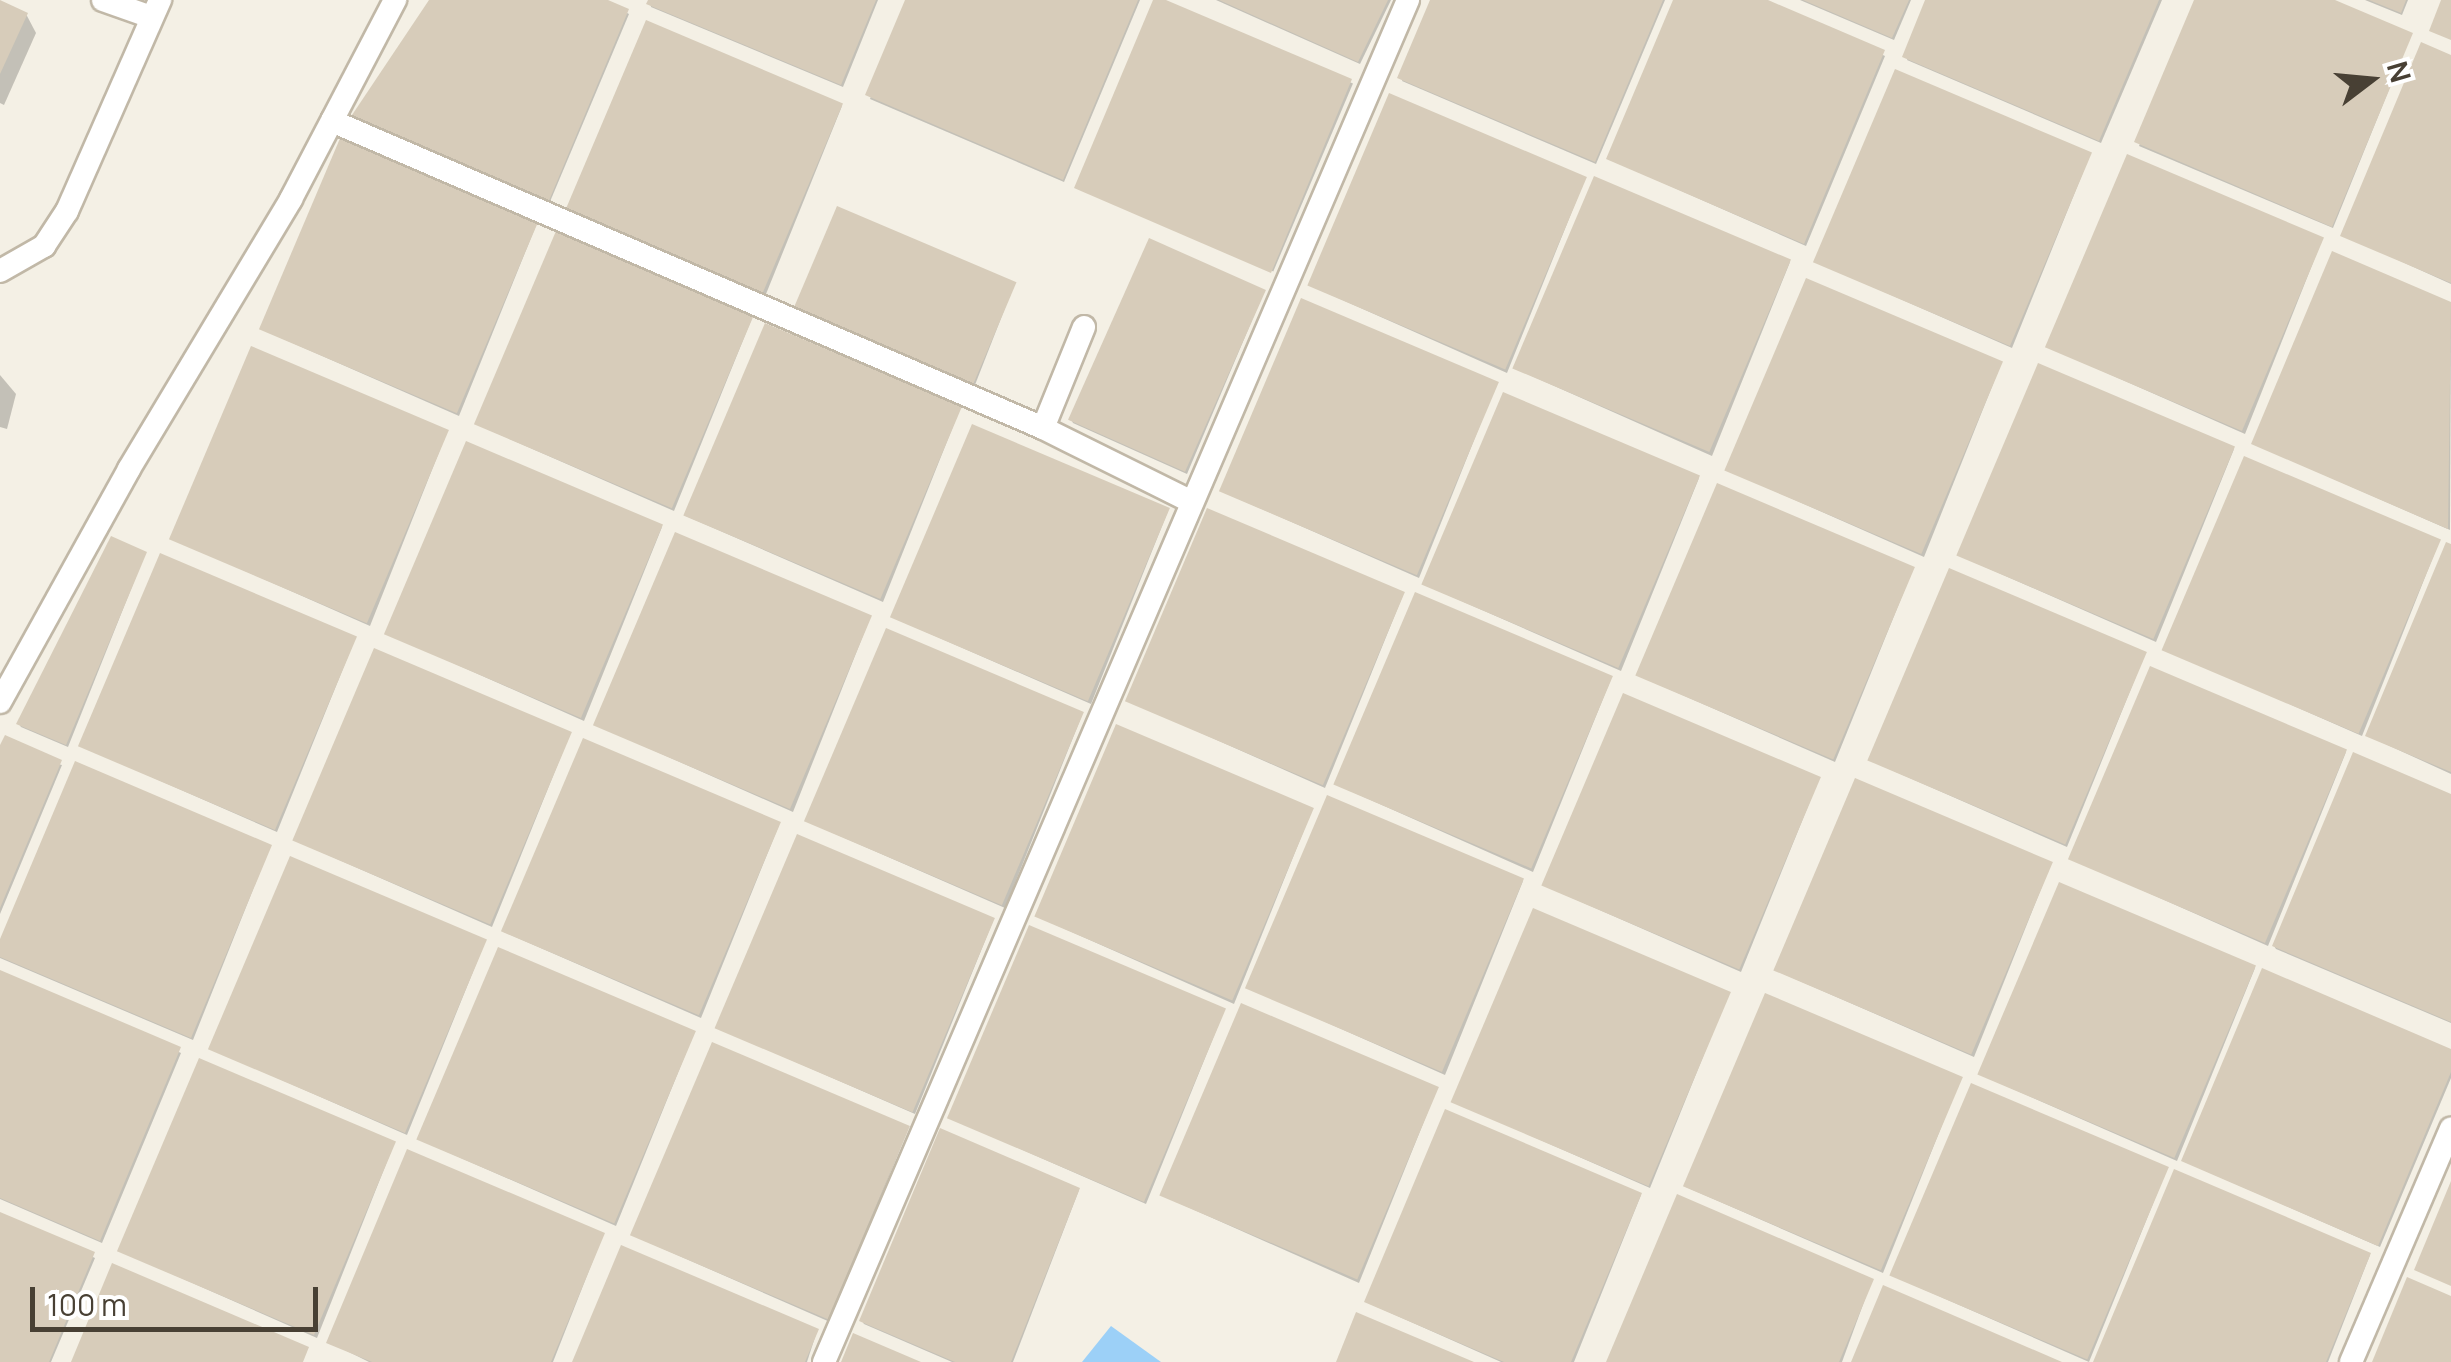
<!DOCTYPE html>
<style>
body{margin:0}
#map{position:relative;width:2451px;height:1362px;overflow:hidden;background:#f4f0e5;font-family:Manrope,sans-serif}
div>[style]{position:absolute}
.water>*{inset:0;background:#9cd0f7}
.shadow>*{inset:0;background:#0003;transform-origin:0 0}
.building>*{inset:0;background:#d7ccba;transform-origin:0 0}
.roads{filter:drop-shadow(2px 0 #c1b8a7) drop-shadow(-2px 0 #c1b8a7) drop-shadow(0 2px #c1b8a7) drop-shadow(0 -2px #c1b8a7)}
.minor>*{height:22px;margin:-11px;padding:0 11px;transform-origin:11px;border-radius:11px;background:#fff}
span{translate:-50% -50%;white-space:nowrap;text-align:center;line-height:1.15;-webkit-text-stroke:9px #fff;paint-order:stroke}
.north{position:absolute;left:2321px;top:30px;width:100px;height:100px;-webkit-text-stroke:8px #fff;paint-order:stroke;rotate:74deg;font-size:28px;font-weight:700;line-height:40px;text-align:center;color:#484034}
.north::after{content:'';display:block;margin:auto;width:35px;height:45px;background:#484034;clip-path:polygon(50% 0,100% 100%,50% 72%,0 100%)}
.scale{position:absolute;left:30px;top:1287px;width:288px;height:45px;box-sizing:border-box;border:5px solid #484034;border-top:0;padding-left:12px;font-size:30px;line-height:35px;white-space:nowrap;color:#484034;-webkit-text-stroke:8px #fff;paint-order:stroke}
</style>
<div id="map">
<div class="water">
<div style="clip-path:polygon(1111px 1326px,1161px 1362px,1082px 1362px)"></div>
</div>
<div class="shadow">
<div style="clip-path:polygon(432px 0,602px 0,629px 14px,549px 204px)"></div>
<div style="clip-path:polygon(650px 0,878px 0,843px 87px,651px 7px)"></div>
<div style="clip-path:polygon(908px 0,1140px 0,1064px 182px,870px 99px)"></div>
<div style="left:1156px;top:0;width:214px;height:204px;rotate:23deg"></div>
<div style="clip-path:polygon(1216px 0,1391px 0,1360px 64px)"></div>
<div style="clip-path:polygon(1432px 0,1665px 0,1596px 164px,1402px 81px)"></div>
<div style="clip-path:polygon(1676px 0,1761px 0,1885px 56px,1806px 246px,1609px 159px)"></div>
<div style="clip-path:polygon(1800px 0,1911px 0,1894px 40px)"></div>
<div style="clip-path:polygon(1928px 0,2162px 0,2101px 143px,1907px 60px)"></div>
<div style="clip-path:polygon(2196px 0,2329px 0,2411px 35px,2333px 228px,2139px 146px)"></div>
<div style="clip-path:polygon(2365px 0,2408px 0,2402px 15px)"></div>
<div style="clip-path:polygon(0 2px,26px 14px,36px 33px,4px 105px,0 103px)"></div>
<div style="clip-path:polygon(2451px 58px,2451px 284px,2343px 235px)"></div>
<div style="clip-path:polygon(842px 106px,764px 299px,570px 216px)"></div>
<div style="clip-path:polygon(2090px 155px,2012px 348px,1816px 262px)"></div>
<div style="clip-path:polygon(1585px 179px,1507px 373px,1311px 286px)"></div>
<div style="clip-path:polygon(537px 223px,459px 416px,263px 330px)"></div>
<div style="clip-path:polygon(2322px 240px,2245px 434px,2048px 347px)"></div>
<div style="clip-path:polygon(2334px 254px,2451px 304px,2450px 530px,2254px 444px)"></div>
<div style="clip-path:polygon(1790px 262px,1712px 456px,1516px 369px)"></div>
<div style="clip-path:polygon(1014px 285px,973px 390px,795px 310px)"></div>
<div style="clip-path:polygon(1264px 292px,1187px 474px,1073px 423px,1071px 419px)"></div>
<div style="clip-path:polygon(752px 318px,674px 511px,478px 425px)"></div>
<div style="clip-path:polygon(2001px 364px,1924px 557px,1727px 470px)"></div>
<div style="clip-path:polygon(0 375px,16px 394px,7px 429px,0 427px)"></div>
<div style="clip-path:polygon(1496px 385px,1419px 578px,1223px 492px)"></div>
<div style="clip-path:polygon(960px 409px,883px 602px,686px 516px)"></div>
<div style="clip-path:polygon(447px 432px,370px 626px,173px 539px)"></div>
<div style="clip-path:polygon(2234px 449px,2156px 642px,1960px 556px)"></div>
<div style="clip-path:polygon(1699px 478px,1621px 671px,1425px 585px)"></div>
<div style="clip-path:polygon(1168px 511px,1091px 704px,894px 618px)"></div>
<div style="clip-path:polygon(662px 527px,584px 721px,388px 634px)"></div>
<div style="clip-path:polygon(2439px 542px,2362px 736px,2165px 649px)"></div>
<div style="clip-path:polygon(2451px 547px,2451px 774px,2368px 736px)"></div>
<div style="clip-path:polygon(145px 554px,68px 747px,21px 727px,19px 724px)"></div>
<div style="clip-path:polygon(1913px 569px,1835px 762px,1639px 676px)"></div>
<div style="clip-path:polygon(1403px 595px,1325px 788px,1129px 701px)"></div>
<div style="clip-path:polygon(870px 618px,793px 812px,596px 725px)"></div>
<div style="clip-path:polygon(355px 639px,277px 832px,81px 746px)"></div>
<div style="clip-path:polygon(2145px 654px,2067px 847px,1871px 761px)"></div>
<div style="clip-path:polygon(1611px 679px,1533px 872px,1337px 785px)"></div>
<div style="clip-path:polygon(1082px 715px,1005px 908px,808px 822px)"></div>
<div style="clip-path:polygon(570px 734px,492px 927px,296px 841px)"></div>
<div style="clip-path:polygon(0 750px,62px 765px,0 914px)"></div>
<div style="clip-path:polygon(2346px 752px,2268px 946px,2072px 859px)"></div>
<div style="clip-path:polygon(1819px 779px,1741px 972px,1545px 886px)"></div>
<div style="clip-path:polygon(2451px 797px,2451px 1023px,2276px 949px,2274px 946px)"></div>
<div style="clip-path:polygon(1312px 810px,1234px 1004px,1038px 917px)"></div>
<div style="clip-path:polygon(779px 825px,701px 1018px,504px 932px)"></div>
<div style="clip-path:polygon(270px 847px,193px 1040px,0 958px,0 945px)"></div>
<div style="clip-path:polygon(2051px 864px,1974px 1057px,1777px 971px)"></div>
<div style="clip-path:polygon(1523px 881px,1445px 1075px,1249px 988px)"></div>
<div style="clip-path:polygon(993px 921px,915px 1114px,718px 1028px)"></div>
<div style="clip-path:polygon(485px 942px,407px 1135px,211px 1049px)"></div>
<div style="clip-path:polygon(2255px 968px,2177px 1161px,1981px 1075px)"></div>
<div style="clip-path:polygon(0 973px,181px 1053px,102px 1243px,0 1199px)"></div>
<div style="clip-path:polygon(1728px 995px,1650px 1188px,1454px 1102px)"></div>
<div style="clip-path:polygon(1224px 1011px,1146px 1204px,950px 1118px)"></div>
<div style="clip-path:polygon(694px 1033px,616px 1226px,420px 1140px)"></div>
<div style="clip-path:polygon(2451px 1052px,2451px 1078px,2380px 1247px,2183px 1161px)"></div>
<div style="clip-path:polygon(1960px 1080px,1883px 1273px,1686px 1187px)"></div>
<div style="clip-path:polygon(1437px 1089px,1359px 1283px,1163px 1196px)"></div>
<div style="clip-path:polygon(908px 1129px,830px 1322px,634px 1236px)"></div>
<div style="clip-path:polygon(394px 1144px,317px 1338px,120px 1251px)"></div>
<div style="clip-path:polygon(2167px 1169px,2089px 1362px,1893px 1276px)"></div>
<div style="clip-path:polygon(1079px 1190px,1013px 1362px,952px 1362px,864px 1324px,862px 1321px)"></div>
<div style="clip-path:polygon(1641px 1195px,1574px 1362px,1501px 1362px,1366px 1302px)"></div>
<div style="clip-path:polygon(0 1215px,95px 1258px,51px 1362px,0 1362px)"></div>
<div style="clip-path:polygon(603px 1235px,553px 1362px,369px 1362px,329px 1342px)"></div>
<div style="clip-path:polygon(2370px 1255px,2328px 1362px,2096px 1362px)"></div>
<div style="clip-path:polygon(1872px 1280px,1842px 1362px,1609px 1362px)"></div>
<div style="clip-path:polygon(817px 1331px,807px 1362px,575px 1362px)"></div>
</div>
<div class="building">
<div style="clip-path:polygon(0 0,28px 13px,0 74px)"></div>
<div style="clip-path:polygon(429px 0,608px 0,629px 9px,548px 203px,350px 118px)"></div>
<div style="clip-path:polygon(648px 0,876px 0,841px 85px,646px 4px)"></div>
<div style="clip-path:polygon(905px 0,1138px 0,1063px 180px,865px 95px)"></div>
<div style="clip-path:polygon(1153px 0,1166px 0,1352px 79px,1271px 273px,1074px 188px)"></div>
<div style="clip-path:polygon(1219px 0,1388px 0,1358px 62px)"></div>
<div style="clip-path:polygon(1430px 0,1663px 0,1595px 162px,1397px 78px)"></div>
<div style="clip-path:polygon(1673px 0,1768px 0,1885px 50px,1804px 244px,1606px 159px)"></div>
<div style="clip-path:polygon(1803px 0,1909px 0,1892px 38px)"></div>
<div style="clip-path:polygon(1925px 0,2159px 0,2099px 141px,1902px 57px)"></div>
<div style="clip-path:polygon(2194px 0,2335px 0,2413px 33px,2332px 227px,2134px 142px)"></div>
<div style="clip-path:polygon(2369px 0,2406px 0,2401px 13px)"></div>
<div style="clip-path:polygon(2441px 0,2451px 0,2451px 40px,2429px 31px)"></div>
<div style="left:646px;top:20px;width:214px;height:209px;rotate:23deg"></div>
<div style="clip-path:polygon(2421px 42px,2451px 55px,2451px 283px,2340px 236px)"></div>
<div style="left:1895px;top:69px;width:214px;height:210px;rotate:23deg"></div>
<div style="left:1389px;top:93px;width:215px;height:209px;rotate:23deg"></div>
<div style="left:341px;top:136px;width:215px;height:210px;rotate:23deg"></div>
<div style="left:2127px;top:154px;width:214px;height:210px;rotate:23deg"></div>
<div style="left:1594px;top:176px;width:214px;height:209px;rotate:23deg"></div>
<div style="left:837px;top:206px;width:195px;height:113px;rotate:23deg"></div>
<div style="left:556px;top:231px;width:215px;height:210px;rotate:23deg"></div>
<div style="left:1149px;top:238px;width:128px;height:199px;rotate:24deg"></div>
<div style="clip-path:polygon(2332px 251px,2451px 302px,2448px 529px,2251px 444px)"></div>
<div style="left:1806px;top:278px;width:214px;height:209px;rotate:23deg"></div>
<div style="left:1301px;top:298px;width:215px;height:210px;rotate:23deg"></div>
<div style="left:765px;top:323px;width:214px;height:209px;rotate:23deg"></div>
<div style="left:251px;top:346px;width:215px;height:210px;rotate:23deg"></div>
<div style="left:2038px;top:363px;width:214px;height:209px;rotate:23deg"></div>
<div style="left:1503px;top:392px;width:214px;height:209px;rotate:23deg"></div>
<div style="left:972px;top:424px;width:215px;height:210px;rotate:23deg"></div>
<div style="left:466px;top:441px;width:214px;height:210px;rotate:23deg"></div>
<div style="left:2244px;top:456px;width:214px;height:211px;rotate:23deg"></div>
<div style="left:1717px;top:483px;width:215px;height:209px;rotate:23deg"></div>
<div style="left:1207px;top:508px;width:215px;height:210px;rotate:23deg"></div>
<div style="left:675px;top:532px;width:214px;height:210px;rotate:23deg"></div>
<div style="clip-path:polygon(111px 536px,147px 552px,66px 745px,16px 724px)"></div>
<div style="clip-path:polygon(2446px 542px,2451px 544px,2451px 772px,2365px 736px)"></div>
<div style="left:160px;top:553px;width:214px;height:210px;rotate:23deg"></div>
<div style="left:1949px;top:568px;width:215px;height:209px;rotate:23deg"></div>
<div style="left:1415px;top:592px;width:215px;height:209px;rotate:23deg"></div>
<div style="left:886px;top:628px;width:215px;height:210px;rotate:23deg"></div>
<div style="left:374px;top:648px;width:215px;height:209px;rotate:23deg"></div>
<div style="left:2150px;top:666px;width:214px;height:210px;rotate:23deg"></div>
<div style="left:1623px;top:693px;width:215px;height:209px;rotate:23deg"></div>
<div style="left:1116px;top:724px;width:215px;height:209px;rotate:23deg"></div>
<div style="clip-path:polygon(5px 735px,62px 760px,0 908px,0 745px)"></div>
<div style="left:583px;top:738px;width:215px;height:210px;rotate:23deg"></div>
<div style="clip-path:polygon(2353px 752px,2451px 794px,2451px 1022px,2272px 946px)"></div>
<div style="clip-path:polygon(75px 761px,272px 845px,191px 1038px,0 957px,0 939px)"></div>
<div style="left:1855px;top:778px;width:215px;height:209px;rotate:23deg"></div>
<div style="left:1327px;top:795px;width:214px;height:210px;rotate:23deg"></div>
<div style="left:797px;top:834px;width:215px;height:211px;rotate:23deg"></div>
<div style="left:290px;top:856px;width:214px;height:210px;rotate:23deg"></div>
<div style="left:2059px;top:882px;width:214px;height:209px;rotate:23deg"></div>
<div style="left:1533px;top:908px;width:215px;height:211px;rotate:23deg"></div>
<div style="left:1029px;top:925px;width:214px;height:210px;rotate:23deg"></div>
<div style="left:498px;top:947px;width:215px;height:209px;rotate:23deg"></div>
<div style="clip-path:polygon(2262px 968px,2451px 1049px,2451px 1072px,2378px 1246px,2181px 1161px)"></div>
<div style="clip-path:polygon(0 970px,181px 1047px,100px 1241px,0 1198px)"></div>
<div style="left:1765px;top:993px;width:215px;height:210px;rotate:23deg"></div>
<div style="left:1241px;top:1003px;width:215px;height:209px;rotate:23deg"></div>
<div style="left:712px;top:1042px;width:215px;height:210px;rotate:23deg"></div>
<div style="left:199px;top:1058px;width:214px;height:210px;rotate:23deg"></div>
<div style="left:1971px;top:1083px;width:215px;height:209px;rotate:23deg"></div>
<div style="clip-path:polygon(1445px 1109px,1642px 1193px,1571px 1362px,1504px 1362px,1364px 1302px)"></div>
<div style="clip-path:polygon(940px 1128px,1080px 1188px,1011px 1362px,955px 1362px,859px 1321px)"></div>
<div style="clip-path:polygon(407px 1149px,605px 1233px,551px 1362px,372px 1362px,326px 1343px)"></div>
<div style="clip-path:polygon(2174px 1169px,2371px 1253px,2326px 1362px,2093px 1362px)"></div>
<div style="clip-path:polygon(2451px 1181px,2451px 1286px,2414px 1270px)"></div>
<div style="clip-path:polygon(1677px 1194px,1874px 1279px,1839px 1362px,1606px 1362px)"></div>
<div style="clip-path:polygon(0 1212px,95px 1252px,49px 1362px,0 1362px)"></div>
<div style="clip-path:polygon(621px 1245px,819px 1329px,805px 1362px,572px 1362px)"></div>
<div style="clip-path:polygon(112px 1263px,309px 1347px,303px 1362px,71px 1362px)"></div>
<div style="clip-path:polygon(2407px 1277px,2451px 1296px,2451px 1362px,2372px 1362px)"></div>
<div style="clip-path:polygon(1883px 1285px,2062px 1362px,1851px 1362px)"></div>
<div style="clip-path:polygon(1356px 1312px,1474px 1362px,1336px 1362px)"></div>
<div style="clip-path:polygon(853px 1333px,921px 1362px,841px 1362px)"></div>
</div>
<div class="roads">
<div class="minor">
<div style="left:103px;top:0;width:51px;rotate:19.5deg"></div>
<div style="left:332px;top:121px;width:774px;rotate:23.35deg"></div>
<div style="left:1043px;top:428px;width:166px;rotate:26.4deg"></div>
<div style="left:0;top:271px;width:51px;rotate:-29.6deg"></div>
<div style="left:44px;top:246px;width:42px;rotate:-56.7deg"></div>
<div style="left:67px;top:211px;width:231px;rotate:-66.2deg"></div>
<div style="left:1043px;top:428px;width:109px;rotate:-67.9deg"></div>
<div style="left:0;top:702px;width:266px;rotate:-61deg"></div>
<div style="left:129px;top:469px;width:315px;rotate:-59deg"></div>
<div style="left:291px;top:199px;width:225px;rotate:-62.4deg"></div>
<div style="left:824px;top:1362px;width:1482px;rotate:-66.79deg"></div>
<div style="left:2351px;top:1362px;width:254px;rotate:-66.8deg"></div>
</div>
</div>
<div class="north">N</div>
<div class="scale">100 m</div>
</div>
